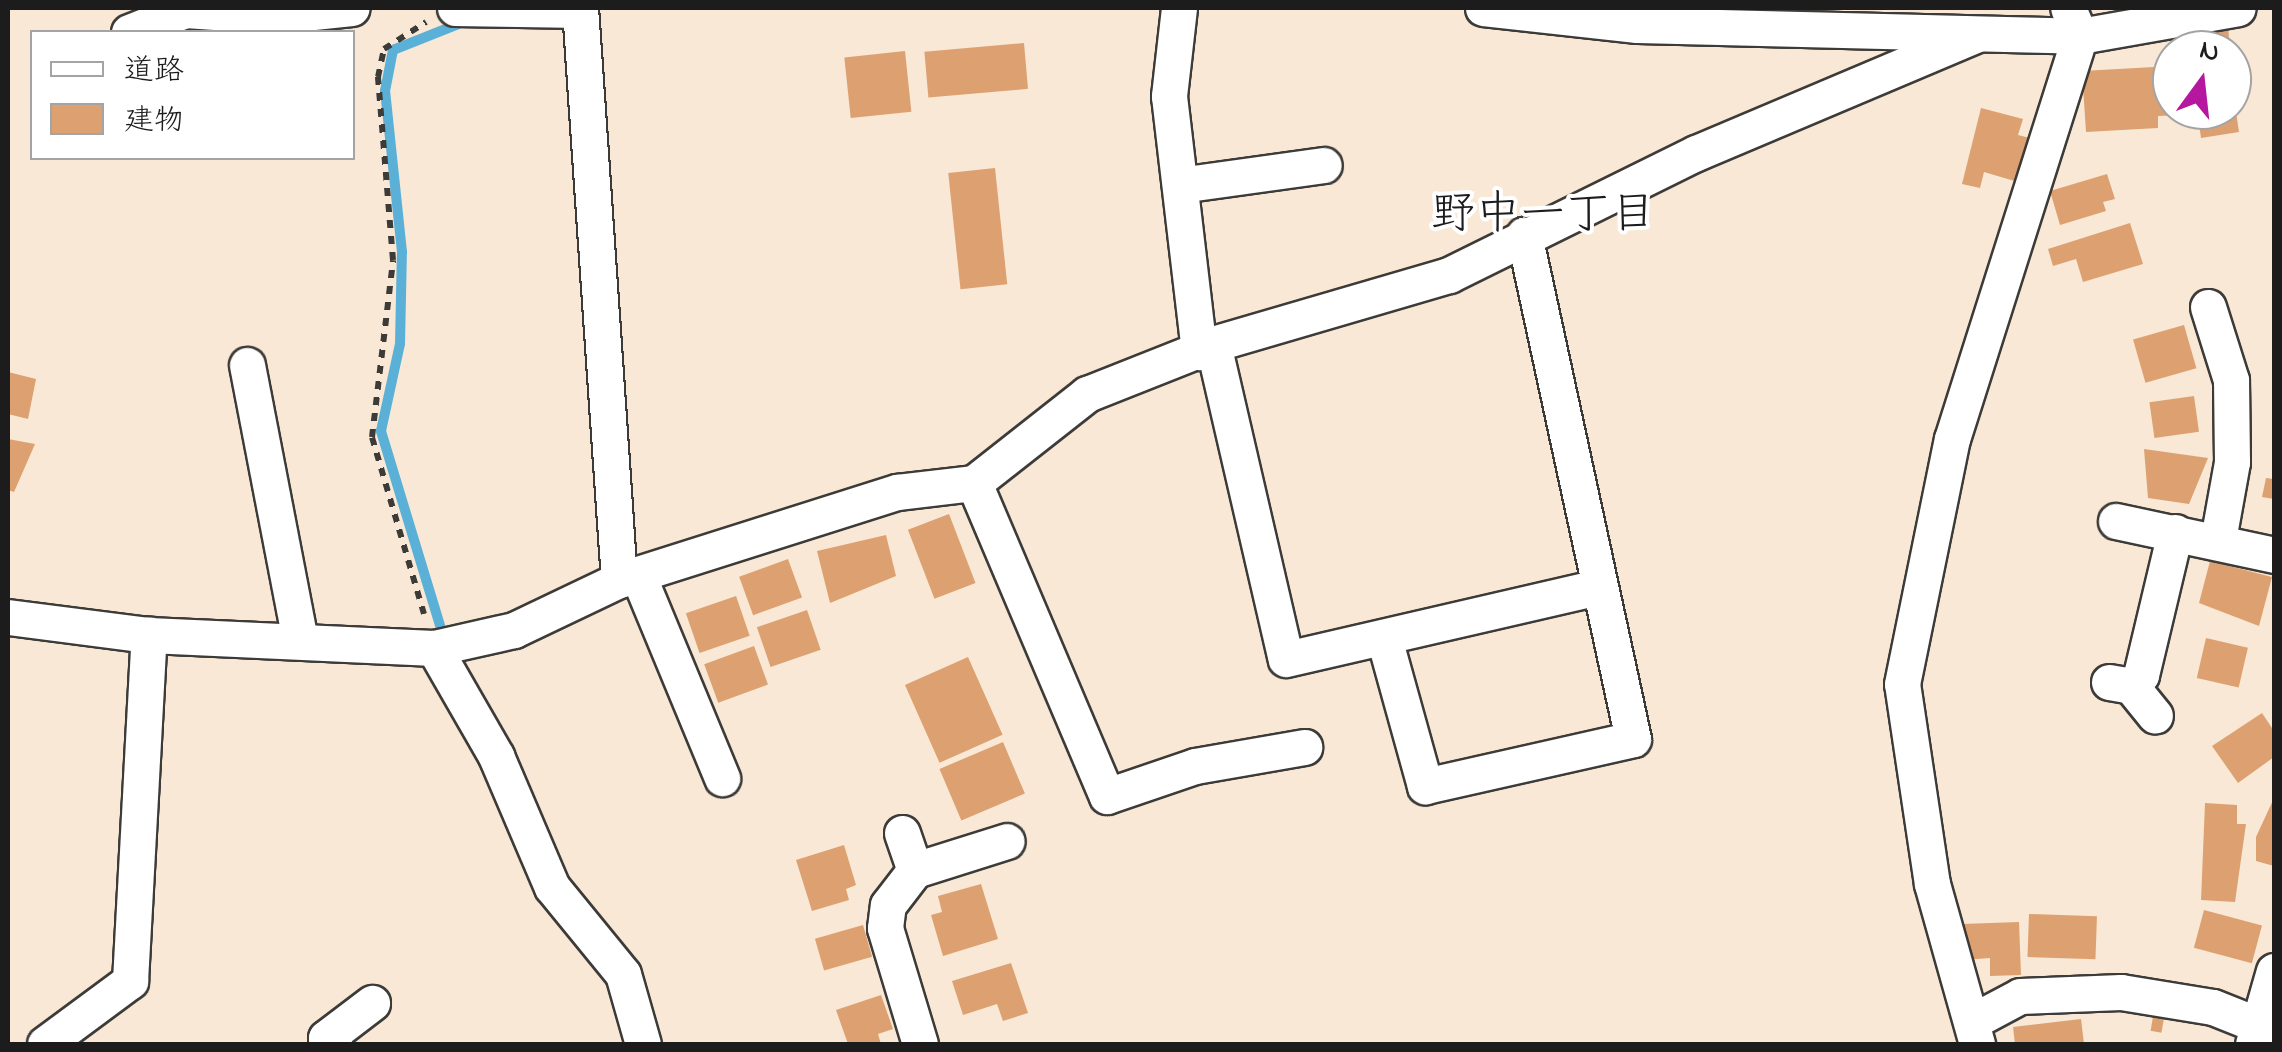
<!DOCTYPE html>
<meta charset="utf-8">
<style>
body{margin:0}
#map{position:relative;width:2282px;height:1052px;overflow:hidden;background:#f8e8d5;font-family:"Indie Flower","Klee One",sans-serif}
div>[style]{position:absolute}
.stream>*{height:10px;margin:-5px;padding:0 5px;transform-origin:5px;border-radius:5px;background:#5bb0d7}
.building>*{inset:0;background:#dda171;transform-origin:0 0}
.path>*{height:6px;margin-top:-3px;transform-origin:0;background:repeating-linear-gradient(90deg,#3d3b38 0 8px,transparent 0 16px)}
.roads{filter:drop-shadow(2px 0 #3d3b38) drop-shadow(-2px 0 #3d3b38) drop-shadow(0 2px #3d3b38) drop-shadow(0 -2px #3d3b38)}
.minor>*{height:35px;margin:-17.5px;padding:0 17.5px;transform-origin:17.5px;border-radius:17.5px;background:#fff}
span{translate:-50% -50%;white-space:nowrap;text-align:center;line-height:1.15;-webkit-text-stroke:8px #fff;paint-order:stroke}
.neighbourhood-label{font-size:45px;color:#1c1c1c}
.frame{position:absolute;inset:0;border:10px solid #1c1c1c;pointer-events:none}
.legend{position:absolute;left:30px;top:30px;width:325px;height:130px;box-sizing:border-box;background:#fff;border:2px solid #a4a4a4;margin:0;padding:12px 18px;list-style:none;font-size:30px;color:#1c1c1c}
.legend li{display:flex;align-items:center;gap:20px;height:50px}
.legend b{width:50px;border:2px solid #a4a4a4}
.north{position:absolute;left:2152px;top:30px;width:100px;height:100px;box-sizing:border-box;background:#fff;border:2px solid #a4a4a4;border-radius:50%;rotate:15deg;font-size:28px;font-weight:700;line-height:40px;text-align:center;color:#1c1c1c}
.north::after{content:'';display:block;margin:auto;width:35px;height:45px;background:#b5179e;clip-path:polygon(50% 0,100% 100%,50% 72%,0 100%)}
</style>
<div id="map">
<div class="stream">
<div style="left:442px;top:632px;width:210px;rotate:-106.9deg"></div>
<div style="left:381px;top:431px;width:89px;rotate:-77.7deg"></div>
<div style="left:400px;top:344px;width:92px;rotate:-88.8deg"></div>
<div style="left:402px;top:252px;width:162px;rotate:-96deg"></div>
<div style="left:385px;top:91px;width:42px;rotate:-79deg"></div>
<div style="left:393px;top:50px;width:73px;rotate:-21.7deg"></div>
</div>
<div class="building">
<div style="left:2228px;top:26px;width:23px;height:35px;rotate:85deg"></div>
<div style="left:1024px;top:43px;width:46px;height:100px;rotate:85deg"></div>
<div style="left:905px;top:51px;width:61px;height:61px;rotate:84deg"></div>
<div style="clip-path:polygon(2172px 66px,2172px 110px,2184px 115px,2158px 116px,2158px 128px,2086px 132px,2082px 71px)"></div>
<div style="clip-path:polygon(2234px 98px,2239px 132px,2201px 138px,2197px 110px,2232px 110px)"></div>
<div style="clip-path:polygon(1981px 108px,2023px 119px,2018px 135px,2030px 138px,2018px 182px,1984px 172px,1980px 188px,1962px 184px)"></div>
<div style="left:995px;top:168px;width:117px;height:47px;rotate:84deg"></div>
<div style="clip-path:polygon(2107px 174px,2115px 199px,2103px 202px,2106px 211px,2060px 225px,2050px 191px)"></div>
<div style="clip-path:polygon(2130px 223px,2143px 264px,2083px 282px,2076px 259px,2053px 266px,2048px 249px)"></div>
<div style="left:2184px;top:325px;width:45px;height:53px;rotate:74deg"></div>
<div style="clip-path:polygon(8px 372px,36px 379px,28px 419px,8px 414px)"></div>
<div style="left:2194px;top:396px;width:36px;height:45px;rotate:82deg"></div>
<div style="clip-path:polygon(8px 439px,35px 444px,14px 492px,8px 490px)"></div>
<div style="clip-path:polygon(2144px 449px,2208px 458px,2189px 504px,2148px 498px)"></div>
<div style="clip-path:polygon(2266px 478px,2274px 479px,2274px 499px,2262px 497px)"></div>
<div style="left:949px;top:514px;width:74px;height:44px;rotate:69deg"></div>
<div style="clip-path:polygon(886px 535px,896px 576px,830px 603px,817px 551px)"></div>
<div style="left:788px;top:559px;width:41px;height:52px;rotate:70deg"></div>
<div style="clip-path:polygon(2210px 561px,2272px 577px,2259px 626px,2199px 603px)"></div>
<div style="left:736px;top:596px;width:42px;height:53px;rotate:71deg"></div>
<div style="left:807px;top:610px;width:42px;height:53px;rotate:71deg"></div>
<div style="left:2206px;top:638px;width:43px;height:41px;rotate:13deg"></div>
<div style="left:754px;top:646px;width:41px;height:53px;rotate:70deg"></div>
<div style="left:968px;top:657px;width:85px;height:69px;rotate:66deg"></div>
<div style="clip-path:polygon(2262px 713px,2274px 731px,2274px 757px,2238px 783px,2212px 746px)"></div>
<div style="left:1003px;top:742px;width:56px;height:69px;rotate:67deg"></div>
<div style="clip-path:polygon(2274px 798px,2274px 866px,2256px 861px,2256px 837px)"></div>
<div style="clip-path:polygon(2205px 803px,2237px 805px,2237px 824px,2246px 824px,2235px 902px,2201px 900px)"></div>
<div style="clip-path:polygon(844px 845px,856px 885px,846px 889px,849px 900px,812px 911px,796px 860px)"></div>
<div style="clip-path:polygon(981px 884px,998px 939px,943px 956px,931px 915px,942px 912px,938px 896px)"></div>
<div style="left:2204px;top:910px;width:60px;height:39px;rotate:15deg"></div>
<div style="left:2029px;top:914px;width:68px;height:43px;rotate:2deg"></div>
<div style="clip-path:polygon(2019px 922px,2021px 975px,1990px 976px,1990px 958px,1963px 960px,1962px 924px)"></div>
<div style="left:863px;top:925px;width:33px;height:50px;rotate:74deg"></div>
<div style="clip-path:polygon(1011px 963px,1028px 1013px,1003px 1021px,997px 1004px,963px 1015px,952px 981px)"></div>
<div style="clip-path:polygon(881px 995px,893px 1029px,878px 1034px,881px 1044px,848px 1044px,836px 1010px)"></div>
<div style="left:2153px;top:1017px;width:11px;height:14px;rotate:10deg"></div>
<div style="clip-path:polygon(2081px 1019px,2084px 1044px,2015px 1044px,2013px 1027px)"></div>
</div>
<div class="path">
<div style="left:424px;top:614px;width:184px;rotate:-106.4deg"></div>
<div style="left:372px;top:437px;width:178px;rotate:-83.2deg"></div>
<div style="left:393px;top:260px;width:184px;rotate:-94.7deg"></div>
<div style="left:378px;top:77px;width:29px;rotate:-78deg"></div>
<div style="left:384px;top:49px;width:50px;rotate:-32.7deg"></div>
</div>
<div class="roads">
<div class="minor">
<div style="left:455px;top:8px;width:125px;rotate:0.9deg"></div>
<div style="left:580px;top:8px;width:573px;rotate:86.1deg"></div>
<div style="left:1179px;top:8px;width:89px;rotate:96.5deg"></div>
<div style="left:1169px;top:96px;width:258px;rotate:83.3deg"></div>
<div style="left:1483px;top:8px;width:155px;rotate:6.3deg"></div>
<div style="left:1637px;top:25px;width:443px;rotate:1.4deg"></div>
<div style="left:2080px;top:36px;width:160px;rotate:-10deg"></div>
<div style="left:129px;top:32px;width:60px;rotate:-21.4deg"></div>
<div style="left:185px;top:10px;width:90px;rotate:3.8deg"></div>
<div style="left:275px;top:16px;width:77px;rotate:-5.9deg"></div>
<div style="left:1180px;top:185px;width:145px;rotate:-7.9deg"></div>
<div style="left:2208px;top:307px;width:77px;rotate:72.5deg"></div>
<div style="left:2231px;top:380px;width:82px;rotate:89.3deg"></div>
<div style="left:2232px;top:462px;width:79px;rotate:100.2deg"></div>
<div style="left:1213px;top:344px;width:323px;rotate:77deg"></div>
<div style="left:1286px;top:659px;width:320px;rotate:-13deg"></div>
<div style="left:247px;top:365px;width:276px;rotate:79.1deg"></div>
<div style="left:974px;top:483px;width:340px;rotate:67deg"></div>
<div style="left:1107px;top:796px;width:93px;rotate:-18.8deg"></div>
<div style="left:1195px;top:766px;width:111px;rotate:-9.9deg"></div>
<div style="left:2116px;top:521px;width:162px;rotate:12.1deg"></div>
<div style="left:638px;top:575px;width:220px;rotate:67.5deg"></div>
<div style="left:8px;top:617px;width:142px;rotate:7.3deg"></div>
<div style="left:149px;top:635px;width:285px;rotate:2.6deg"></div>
<div style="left:434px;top:648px;width:82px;rotate:-12.7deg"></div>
<div style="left:514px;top:630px;width:116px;rotate:-25.5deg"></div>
<div style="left:619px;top:580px;width:292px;rotate:-17.6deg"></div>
<div style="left:897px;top:492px;width:78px;rotate:-6.7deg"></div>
<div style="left:974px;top:483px;width:144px;rotate:-38.2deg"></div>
<div style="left:1087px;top:394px;width:136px;rotate:-21.6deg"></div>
<div style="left:1213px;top:344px;width:246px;rotate:-16.3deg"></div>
<div style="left:1449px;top:275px;width:275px;rotate:-26.3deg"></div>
<div style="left:1696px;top:153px;width:304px;rotate:-22.9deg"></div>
<div style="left:1384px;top:638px;width:154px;rotate:74.5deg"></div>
<div style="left:1425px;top:786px;width:213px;rotate:-12.7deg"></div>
<div style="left:1633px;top:739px;width:516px;rotate:-102.2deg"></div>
<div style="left:434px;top:648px;width:125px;rotate:60.1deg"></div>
<div style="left:496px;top:756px;width:142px;rotate:66.9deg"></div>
<div style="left:552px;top:887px;width:112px;rotate:50.8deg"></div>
<div style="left:623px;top:974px;width:73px;rotate:74.1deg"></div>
<div style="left:2109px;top:682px;width:22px;rotate:10deg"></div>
<div style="left:2131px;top:686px;width:15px;rotate:-48deg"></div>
<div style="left:2141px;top:675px;width:147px;rotate:-76.6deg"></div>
<div style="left:2131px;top:686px;width:38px;rotate:51deg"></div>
<div style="left:902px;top:833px;width:39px;rotate:71deg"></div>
<div style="left:1973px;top:1021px;width:53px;rotate:-28deg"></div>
<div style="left:2020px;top:996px;width:101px;rotate:-2.3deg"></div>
<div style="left:2121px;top:992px;width:93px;rotate:9.3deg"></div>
<div style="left:2213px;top:1007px;width:48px;rotate:21.8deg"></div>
<div style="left:45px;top:1044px;width:106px;rotate:-36.5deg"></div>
<div style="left:130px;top:981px;width:347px;rotate:-86.9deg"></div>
<div style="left:334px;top:1044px;width:10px;rotate:-143deg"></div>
<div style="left:326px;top:1038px;width:58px;rotate:-37.3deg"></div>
<div style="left:920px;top:1044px;width:121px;rotate:-106.8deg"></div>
<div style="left:885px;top:928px;width:23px;rotate:-83deg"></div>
<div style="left:888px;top:905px;width:44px;rotate:-52.4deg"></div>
<div style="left:915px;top:870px;width:96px;rotate:-17.5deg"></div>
<div style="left:1977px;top:1044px;width:166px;rotate:-105.7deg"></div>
<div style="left:1932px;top:884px;width:202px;rotate:-98.5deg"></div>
<div style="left:1902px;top:684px;width:250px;rotate:-78.5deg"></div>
<div style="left:1952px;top:439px;width:423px;rotate:-72.4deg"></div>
<div style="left:2080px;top:36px;width:30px;rotate:-113deg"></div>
<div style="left:2253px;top:1044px;width:76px;rotate:-74deg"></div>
</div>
</div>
<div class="neighbourhood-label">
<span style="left:1543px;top:217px">野中一丁目</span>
</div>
<div class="frame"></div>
<ul class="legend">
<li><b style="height:12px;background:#fff"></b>道路</li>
<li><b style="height:28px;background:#dda171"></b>建物</li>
</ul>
<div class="north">N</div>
</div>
